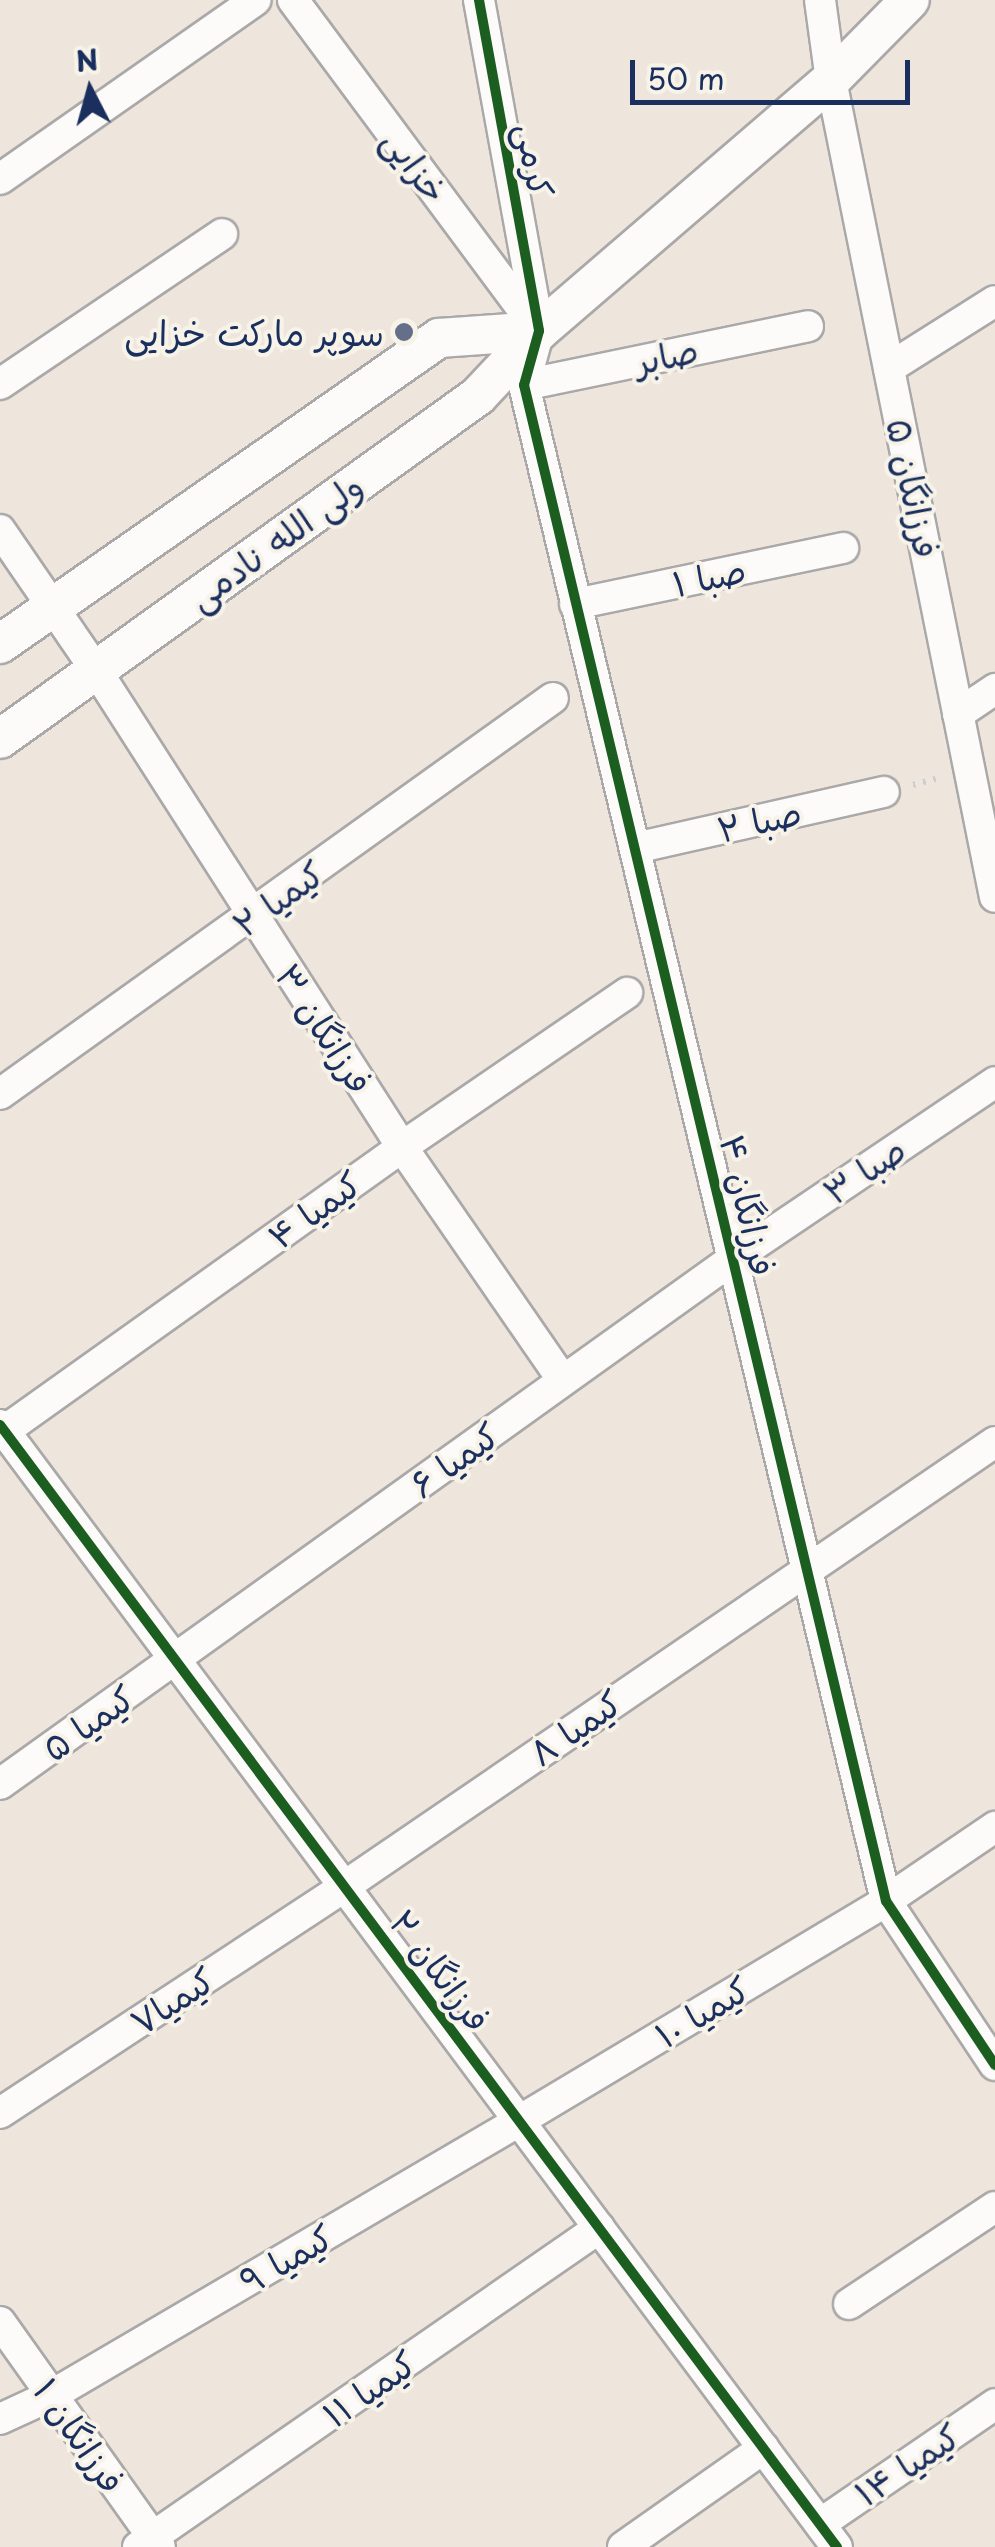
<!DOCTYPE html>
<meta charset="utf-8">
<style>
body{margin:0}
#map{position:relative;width:995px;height:2547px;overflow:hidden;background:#eee6dc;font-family:"Playpen Sans","Playpen Sans Arabic",sans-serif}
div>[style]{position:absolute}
.path>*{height:6px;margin-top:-3px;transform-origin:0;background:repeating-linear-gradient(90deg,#cdccce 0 2.5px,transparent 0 10.5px)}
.roads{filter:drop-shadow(2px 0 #aaa8a8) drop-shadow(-2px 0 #aaa8a8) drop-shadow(0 2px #aaa8a8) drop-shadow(0 -2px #aaa8a8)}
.minor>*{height:30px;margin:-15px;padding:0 15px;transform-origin:15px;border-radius:15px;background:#fcfbfa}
.tertiary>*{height:38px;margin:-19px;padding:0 19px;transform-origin:19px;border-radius:19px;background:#fcfbfa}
.cycleway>*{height:10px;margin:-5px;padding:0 5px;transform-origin:5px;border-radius:5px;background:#1b5e20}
.dots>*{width:28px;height:28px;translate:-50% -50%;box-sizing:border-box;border:5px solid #f7f3e8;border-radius:50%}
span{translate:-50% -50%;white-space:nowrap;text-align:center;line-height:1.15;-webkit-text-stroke:8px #f7f3e8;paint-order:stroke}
.street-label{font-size:35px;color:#1b2f5e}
.poi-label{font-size:35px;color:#1b2f5e}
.right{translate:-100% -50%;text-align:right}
.north{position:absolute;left:40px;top:40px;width:100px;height:100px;-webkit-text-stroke:8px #f7f3e8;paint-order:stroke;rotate:354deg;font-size:28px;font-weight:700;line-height:40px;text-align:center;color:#1b2f5e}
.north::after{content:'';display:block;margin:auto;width:35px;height:45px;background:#1b2f5e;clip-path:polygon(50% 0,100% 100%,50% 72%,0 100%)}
.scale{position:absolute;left:630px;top:60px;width:280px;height:45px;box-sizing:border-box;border:5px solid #1b2f5e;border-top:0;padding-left:12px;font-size:30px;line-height:35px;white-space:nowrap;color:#1b2f5e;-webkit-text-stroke:8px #f7f3e8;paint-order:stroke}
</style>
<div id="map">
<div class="path">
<div style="left:913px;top:785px;width:27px;rotate:-15deg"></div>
</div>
<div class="roads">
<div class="minor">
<div style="left:293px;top:0;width:402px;rotate:53.4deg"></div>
<div style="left:479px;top:0;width:336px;rotate:79.7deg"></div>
<div style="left:539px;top:331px;width:56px;rotate:105.5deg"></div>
<div style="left:524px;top:385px;width:1559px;rotate:76.57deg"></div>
<div style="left:886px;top:1901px;width:197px;rotate:56.4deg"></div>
<div style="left:820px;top:0;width:81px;rotate:82.2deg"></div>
<div style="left:831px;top:80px;width:833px;rotate:78.65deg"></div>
<div style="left:0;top:179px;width:312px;rotate:-35deg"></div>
<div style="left:889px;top:368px;width:125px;rotate:-32.3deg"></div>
<div style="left:0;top:384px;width:268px;rotate:-34deg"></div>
<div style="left:524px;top:385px;width:290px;rotate:-11.7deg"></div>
<div style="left:0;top:530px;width:170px;rotate:55.6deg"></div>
<div style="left:96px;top:670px;width:567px;rotate:57.32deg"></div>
<div style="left:402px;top:1147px;width:283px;rotate:55.4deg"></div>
<div style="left:575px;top:604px;width:274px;rotate:-11.8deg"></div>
<div style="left:958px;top:714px;width:45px;rotate:-34deg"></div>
<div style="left:635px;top:848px;width:255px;rotate:-12.7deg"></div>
<div style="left:0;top:1094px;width:680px;rotate:-35.61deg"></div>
<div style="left:0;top:1425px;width:1400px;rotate:53.28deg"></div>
<div style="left:0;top:1434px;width:494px;rotate:-35.5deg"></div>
<div style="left:402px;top:1147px;width:273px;rotate:-34.4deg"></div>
<div style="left:0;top:1784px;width:902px;rotate:-35.61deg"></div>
<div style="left:733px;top:1259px;width:316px;rotate:-34deg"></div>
<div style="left:0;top:2113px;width:413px;rotate:-33.3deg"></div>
<div style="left:345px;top:1886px;width:787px;rotate:-34.34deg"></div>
<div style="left:849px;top:2304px;width:175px;rotate:-33.6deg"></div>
<div style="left:0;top:2322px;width:276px;rotate:54.6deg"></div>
<div style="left:0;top:2419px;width:57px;rotate:-24.8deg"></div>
<div style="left:52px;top:2395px;width:541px;rotate:-30.4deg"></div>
<div style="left:519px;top:2121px;width:428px;rotate:-30.9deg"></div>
<div style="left:886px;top:1901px;width:132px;rotate:-34.2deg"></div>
<div style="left:820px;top:2524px;width:212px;rotate:-34.4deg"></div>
<div style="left:138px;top:2547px;width:561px;rotate:-34.68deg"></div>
<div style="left:623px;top:2547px;width:172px;rotate:-35.1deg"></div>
</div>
<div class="tertiary">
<div style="left:539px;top:331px;width:385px;rotate:-40.7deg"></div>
<div style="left:831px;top:80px;width:112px;rotate:-45.4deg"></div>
<div style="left:0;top:644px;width:535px;rotate:-34.88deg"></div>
<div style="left:439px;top:338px;width:100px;rotate:-4deg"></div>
<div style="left:539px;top:331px;width:89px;rotate:133.2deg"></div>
<div style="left:478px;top:396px;width:588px;rotate:144.34deg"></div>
</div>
</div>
<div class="cycleway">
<div style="left:479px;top:0;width:336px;rotate:79.7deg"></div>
<div style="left:539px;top:331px;width:56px;rotate:105.5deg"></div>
<div style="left:524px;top:385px;width:1559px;rotate:76.57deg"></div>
<div style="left:886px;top:1901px;width:197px;rotate:56.4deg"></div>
<div style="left:0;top:1425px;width:1400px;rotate:53.28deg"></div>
</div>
<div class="dots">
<div style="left:404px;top:332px;background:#656f8a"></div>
</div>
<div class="street-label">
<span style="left:536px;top:160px;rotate:80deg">کرمی</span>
<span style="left:416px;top:165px;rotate:53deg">خزایی</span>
<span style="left:666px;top:355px;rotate:-12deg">صابر</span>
<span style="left:914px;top:488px;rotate:78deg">فرزانگان ۵</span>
<span style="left:275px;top:541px;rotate:-36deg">ولی الله نادمی</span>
<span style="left:709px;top:576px;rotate:-12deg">صبا ۱</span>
<span style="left:759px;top:820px;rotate:-13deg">صبا ۲</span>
<span style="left:278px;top:898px;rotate:-36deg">کیمیا ۲</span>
<span style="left:325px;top:1028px;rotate:57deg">فرزانگان ۳</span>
<span style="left:864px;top:1170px;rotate:-34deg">صبا ۳</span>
<span style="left:749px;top:1205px;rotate:77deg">فرزانگان ۴</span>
<span style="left:314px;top:1209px;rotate:-36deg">کیمیا ۴</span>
<span style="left:454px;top:1459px;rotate:-36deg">کیمیا ۶</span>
<span style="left:88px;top:1722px;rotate:-35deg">کیمیا ۵</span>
<span style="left:575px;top:1727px;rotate:-35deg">کیمیا ۸</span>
<span style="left:441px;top:1970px;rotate:53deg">فرزانگان ۲</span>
<span style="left:172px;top:2000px;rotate:-33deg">کیمیا۷</span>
<span style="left:702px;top:2011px;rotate:-31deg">کیمیا ۱۰</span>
<span style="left:286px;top:2258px;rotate:-30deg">کیمیا ۹</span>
<span style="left:369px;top:2388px;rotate:-35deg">کیمیا ۱۱</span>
<span style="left:80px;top:2435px;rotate:55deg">فرزانگان ۱</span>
<span style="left:907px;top:2464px;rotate:-34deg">کیمیا ۱۴</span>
</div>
<div class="poi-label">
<span class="right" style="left:384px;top:332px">سوپر مارکت خزایی</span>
</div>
<div class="north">N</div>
<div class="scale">50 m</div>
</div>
